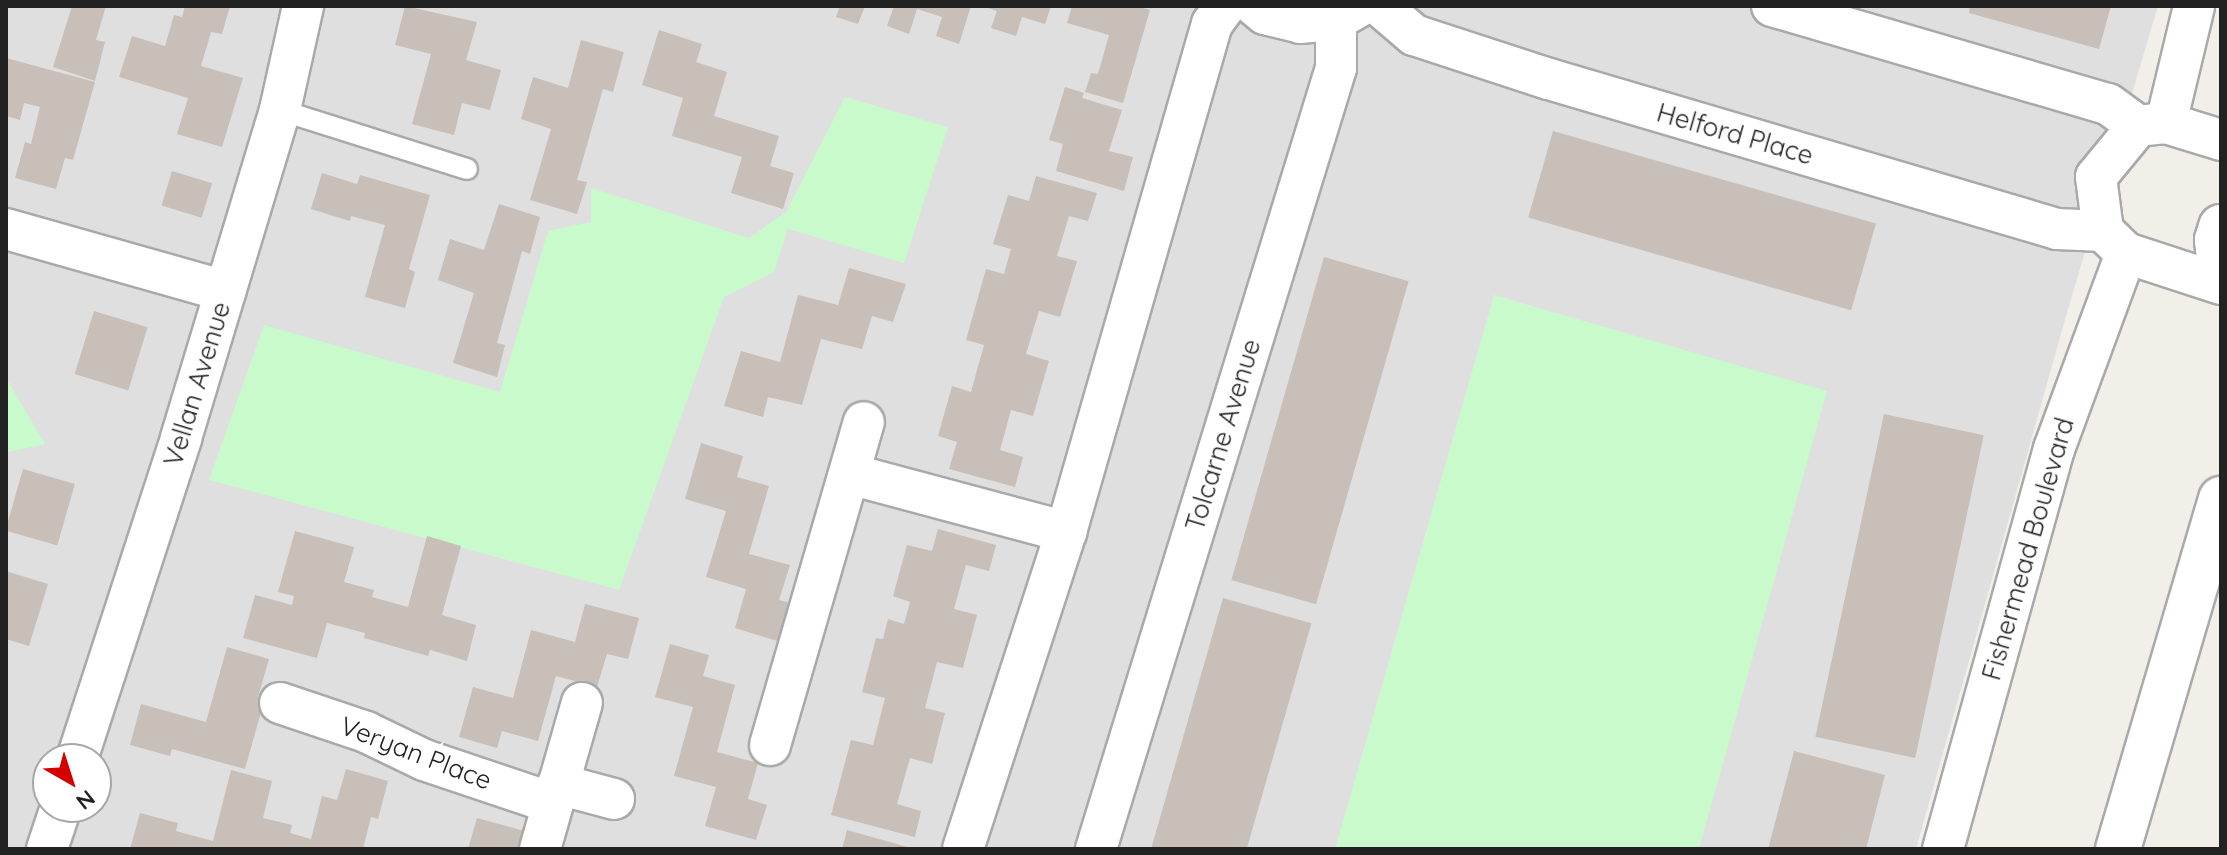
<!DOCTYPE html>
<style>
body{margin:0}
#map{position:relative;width:2227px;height:855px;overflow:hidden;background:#f2efe9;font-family:Quicksand,sans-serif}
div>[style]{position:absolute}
.residential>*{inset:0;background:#e0dfdf}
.park>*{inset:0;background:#c8facc}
.building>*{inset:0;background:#c7bfb8;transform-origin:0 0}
.roads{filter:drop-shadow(2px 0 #a9a9a9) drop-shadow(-2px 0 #a9a9a9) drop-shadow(0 2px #a9a9a9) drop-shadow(0 -2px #a9a9a9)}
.service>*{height:20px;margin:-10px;padding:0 10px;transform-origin:10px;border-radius:10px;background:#fff}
.minor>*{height:40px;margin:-20px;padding:0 20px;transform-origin:20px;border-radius:20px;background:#fff}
.tertiary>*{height:44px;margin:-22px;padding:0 22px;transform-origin:22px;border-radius:22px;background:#fff}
span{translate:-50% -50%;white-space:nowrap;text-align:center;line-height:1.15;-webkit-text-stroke:7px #fff;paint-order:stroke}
.street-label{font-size:26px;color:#222}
.frame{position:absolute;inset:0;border:8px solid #222;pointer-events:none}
.north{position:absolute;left:32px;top:743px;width:80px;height:80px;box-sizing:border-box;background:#fff;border:2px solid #a7a7a7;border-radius:50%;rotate:141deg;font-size:22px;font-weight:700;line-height:32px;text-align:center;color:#222}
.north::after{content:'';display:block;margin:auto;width:28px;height:36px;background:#d40000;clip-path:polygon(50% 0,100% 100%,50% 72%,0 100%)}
</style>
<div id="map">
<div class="residential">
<div style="clip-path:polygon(evenodd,6px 6px,2158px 6px,2066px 316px,1916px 849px,6px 849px,6px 452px,44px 444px,9px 383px,6px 385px,6px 6px,48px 759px,96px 759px,96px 807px,48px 807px,48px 759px)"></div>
</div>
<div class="park">
<div style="clip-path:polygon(845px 97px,948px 127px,904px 263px,788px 229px,774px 272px,724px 297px,619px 590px,209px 480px,264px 325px,500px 392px,548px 231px,591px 222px,591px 188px,749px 238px,786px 212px)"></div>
<div style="clip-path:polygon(1494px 295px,1827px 391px,1699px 849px,1335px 849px)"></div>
<div style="clip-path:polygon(9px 383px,45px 444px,6px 452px,6px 385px)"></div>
</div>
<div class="building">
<div style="clip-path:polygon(72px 6px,106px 6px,96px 40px,105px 42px,95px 81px,53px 67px)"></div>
<div style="clip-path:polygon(185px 6px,230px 6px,222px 34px,211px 32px,201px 66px,243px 78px,222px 147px,177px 134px,188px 98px,119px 77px,132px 36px,165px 46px,174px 15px,182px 17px)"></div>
<div style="clip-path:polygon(405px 6px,477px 22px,466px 60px,501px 70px,490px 110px,462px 103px,454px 135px,412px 124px,431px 54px,395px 45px)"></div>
<div style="clip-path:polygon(840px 6px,865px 6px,858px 24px,836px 17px)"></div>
<div style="clip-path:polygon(894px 6px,971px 6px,959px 44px,936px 36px,942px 17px,917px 9px,909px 34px,887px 26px)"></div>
<div style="clip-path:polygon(982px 6px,1051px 6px,1045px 24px,1022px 17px,1016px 36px,991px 28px,997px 11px)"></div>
<div style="clip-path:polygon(1072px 6px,1137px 6px,1150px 10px,1123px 103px,1085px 92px,1091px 73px,1098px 74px,1109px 35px,1067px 23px)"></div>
<div style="clip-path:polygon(1970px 6px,2111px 6px,2099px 49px,1969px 13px)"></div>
<div style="clip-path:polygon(659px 30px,702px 44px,696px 62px,727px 72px,714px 116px,779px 136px,770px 166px,794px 173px,783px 209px,731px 193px,742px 157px,672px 136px,683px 98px,642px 85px)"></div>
<div style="clip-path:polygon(581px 40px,624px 52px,613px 92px,603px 89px,577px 180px,587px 182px,577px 214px,530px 200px,551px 129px,521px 119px,533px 77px,568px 88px)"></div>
<div style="clip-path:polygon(6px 58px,95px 82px,73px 160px,65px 158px,56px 189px,15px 178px,25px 142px,31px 144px,40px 107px,24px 103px,20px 120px,6px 116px)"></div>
<div style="clip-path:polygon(1065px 87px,1084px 93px,1082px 98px,1122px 110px,1109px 151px,1133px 157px,1124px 191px,1056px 171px,1063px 144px,1049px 140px)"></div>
<div style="left:1553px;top:131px;width:336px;height:90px;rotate:16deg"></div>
<div style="left:172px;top:171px;width:42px;height:36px;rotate:17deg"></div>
<div style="clip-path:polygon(322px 173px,357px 184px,360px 175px,430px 195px,409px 269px,415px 272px,405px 308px,365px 297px,385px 225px,351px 216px,350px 221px,311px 209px)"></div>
<div style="clip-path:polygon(1036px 176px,1097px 193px,1088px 221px,1069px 216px,1057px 256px,1077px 261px,1060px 317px,1039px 311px,1026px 354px,1049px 361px,1033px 416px,1011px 410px,1000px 450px,1023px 457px,1015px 487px,949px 469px,957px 442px,938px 436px,952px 386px,971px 392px,984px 345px,966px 340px,986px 269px,1004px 274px,1011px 249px,993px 244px,1008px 195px,1029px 201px)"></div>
<div style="clip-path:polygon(499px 204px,540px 217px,530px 254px,522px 251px,497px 343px,505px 345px,497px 377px,453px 363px,474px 293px,438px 280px,450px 239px,484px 250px)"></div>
<div style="left:1324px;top:257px;width:88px;height:336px;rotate:16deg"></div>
<div style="clip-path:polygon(849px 268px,906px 284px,893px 322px,872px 316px,862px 349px,821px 339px,802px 405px,768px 397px,763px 417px,724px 406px,741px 351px,780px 362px,798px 295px,838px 305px)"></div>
<div style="left:94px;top:311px;width:56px;height:66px;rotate:17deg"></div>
<div style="left:1884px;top:414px;width:102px;height:330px;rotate:12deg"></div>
<div style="clip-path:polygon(701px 443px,743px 456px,737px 477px,769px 486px,749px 554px,790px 565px,779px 600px,802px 606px,790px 645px,735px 628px,746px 589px,706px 577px,726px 511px,685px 499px)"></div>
<div style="left:23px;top:469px;width:54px;height:64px;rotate:16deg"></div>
<div style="clip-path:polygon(938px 529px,996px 545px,989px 571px,966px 565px,954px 609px,977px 615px,963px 668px,937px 662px,925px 708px,945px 713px,932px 764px,910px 758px,897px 804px,921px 811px,915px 837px,831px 815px,851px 740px,873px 745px,885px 698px,862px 692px,876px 638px,883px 639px,888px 619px,904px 624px,910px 602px,893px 596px,907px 545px,932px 551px)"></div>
<div style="clip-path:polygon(295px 531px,354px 547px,344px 582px,374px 590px,372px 597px,408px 607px,427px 536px,461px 546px,442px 615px,476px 625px,467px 661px,430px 650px,428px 656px,364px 638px,365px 633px,327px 623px,317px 658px,243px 638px,255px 595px,292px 605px,294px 596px,278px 592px)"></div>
<div style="clip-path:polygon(6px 571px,48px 584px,29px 646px,6px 639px)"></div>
<div style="left:1223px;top:598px;width:92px;height:261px;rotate:16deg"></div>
<div style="clip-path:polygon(585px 604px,639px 618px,628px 659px,607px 654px,597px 687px,556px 676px,538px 741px,502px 731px,497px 748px,459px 737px,473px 687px,513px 698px,531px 630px,575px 642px)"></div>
<div style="clip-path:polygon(670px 644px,709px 655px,703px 676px,735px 685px,717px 752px,758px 763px,748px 799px,767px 805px,756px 840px,705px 826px,716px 787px,674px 776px,693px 707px,655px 697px)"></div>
<div style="clip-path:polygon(227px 647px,269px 659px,258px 697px,265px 698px,245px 769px,172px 749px,170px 756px,130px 745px,141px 704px,206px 722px)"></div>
<div style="clip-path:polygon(1794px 751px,1885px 775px,1866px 849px,1768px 849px)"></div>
<div style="clip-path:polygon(346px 769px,388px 781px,378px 819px,371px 817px,363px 849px,130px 849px,140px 813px,178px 823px,176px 831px,213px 841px,231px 770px,272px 781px,263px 818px,292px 825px,290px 833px,311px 839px,322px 796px,337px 800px)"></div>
<div style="clip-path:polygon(477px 818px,532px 833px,528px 849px,468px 849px)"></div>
<div style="clip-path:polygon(847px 830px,911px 848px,911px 849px,842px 849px)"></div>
</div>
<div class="roads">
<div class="service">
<div style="left:280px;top:110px;width:196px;rotate:17.5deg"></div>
</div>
<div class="minor">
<div style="left:1255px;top:6px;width:13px;rotate:39deg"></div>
<div style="left:1265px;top:14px;width:36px;rotate:14deg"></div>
<div style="left:1300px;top:23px;width:36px;rotate:-5deg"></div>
<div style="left:1336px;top:20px;width:28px;rotate:-30deg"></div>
<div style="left:1380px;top:6px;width:45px;rotate:40.5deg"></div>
<div style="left:1414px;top:35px;width:142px;rotate:18.1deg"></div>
<div style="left:1549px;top:79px;width:530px;rotate:16.45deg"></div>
<div style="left:2057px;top:229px;width:46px;rotate:2.5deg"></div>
<div style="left:1772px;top:6px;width:350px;rotate:16.3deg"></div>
<div style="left:2108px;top:104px;width:37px;rotate:36deg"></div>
<div style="left:2166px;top:123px;width:120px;rotate:-76.5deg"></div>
<div style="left:2221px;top:140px;width:58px;rotate:-162.8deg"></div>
<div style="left:2166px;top:123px;width:28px;rotate:174deg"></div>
<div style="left:2138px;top:126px;width:66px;rotate:129.5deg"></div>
<div style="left:2096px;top:177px;width:54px;rotate:82.6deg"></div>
<div style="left:2103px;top:231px;width:32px;rotate:44deg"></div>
<div style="left:2126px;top:253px;width:100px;rotate:18.1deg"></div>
<div style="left:6px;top:229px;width:228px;rotate:15.8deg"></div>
<div style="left:850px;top:474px;width:224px;rotate:15deg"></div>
<div style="left:280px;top:703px;width:91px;rotate:18.6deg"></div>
<div style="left:366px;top:732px;width:64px;rotate:25.8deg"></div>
<div style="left:424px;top:760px;width:135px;rotate:18.6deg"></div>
<div style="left:770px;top:745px;width:336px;rotate:-73.8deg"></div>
<div style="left:77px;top:759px;width:337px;rotate:-72deg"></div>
<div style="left:181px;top:438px;width:343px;rotate:-73.2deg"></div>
<div style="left:280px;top:110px;width:107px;rotate:-77.5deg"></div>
<div style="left:558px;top:784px;width:58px;rotate:15deg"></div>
<div style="left:47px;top:849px;width:44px;rotate:-71.6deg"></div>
<div style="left:540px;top:849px;width:152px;rotate:-74deg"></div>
<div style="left:963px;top:849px;width:333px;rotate:-72deg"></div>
<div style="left:1066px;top:532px;width:529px;rotate:-73.97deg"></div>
<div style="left:1212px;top:24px;width:22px;rotate:-54deg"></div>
<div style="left:1096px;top:849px;width:817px;rotate:-72.92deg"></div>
<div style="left:1336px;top:68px;width:48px;rotate:-90deg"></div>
<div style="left:1943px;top:849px;width:415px;rotate:-74.5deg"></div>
<div style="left:2054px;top:449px;width:209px;rotate:-69.8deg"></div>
</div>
<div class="tertiary">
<div style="left:2221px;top:227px;width:14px;rotate:107deg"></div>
<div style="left:2217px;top:240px;width:36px;rotate:84deg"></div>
<div style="left:2118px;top:849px;width:365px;rotate:-73.6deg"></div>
</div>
</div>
<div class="street-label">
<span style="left:1735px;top:134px;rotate:16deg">Helford Place</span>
<span style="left:197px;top:384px;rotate:-73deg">Vellan Avenue</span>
<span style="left:1223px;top:435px;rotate:-73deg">Tolcarne Avenue</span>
<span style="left:2028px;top:549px;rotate:-74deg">Fishermead Boulevard</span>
<span style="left:416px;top:753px;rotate:21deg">Veryan Place</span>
</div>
<div class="frame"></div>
<div class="north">N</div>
</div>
